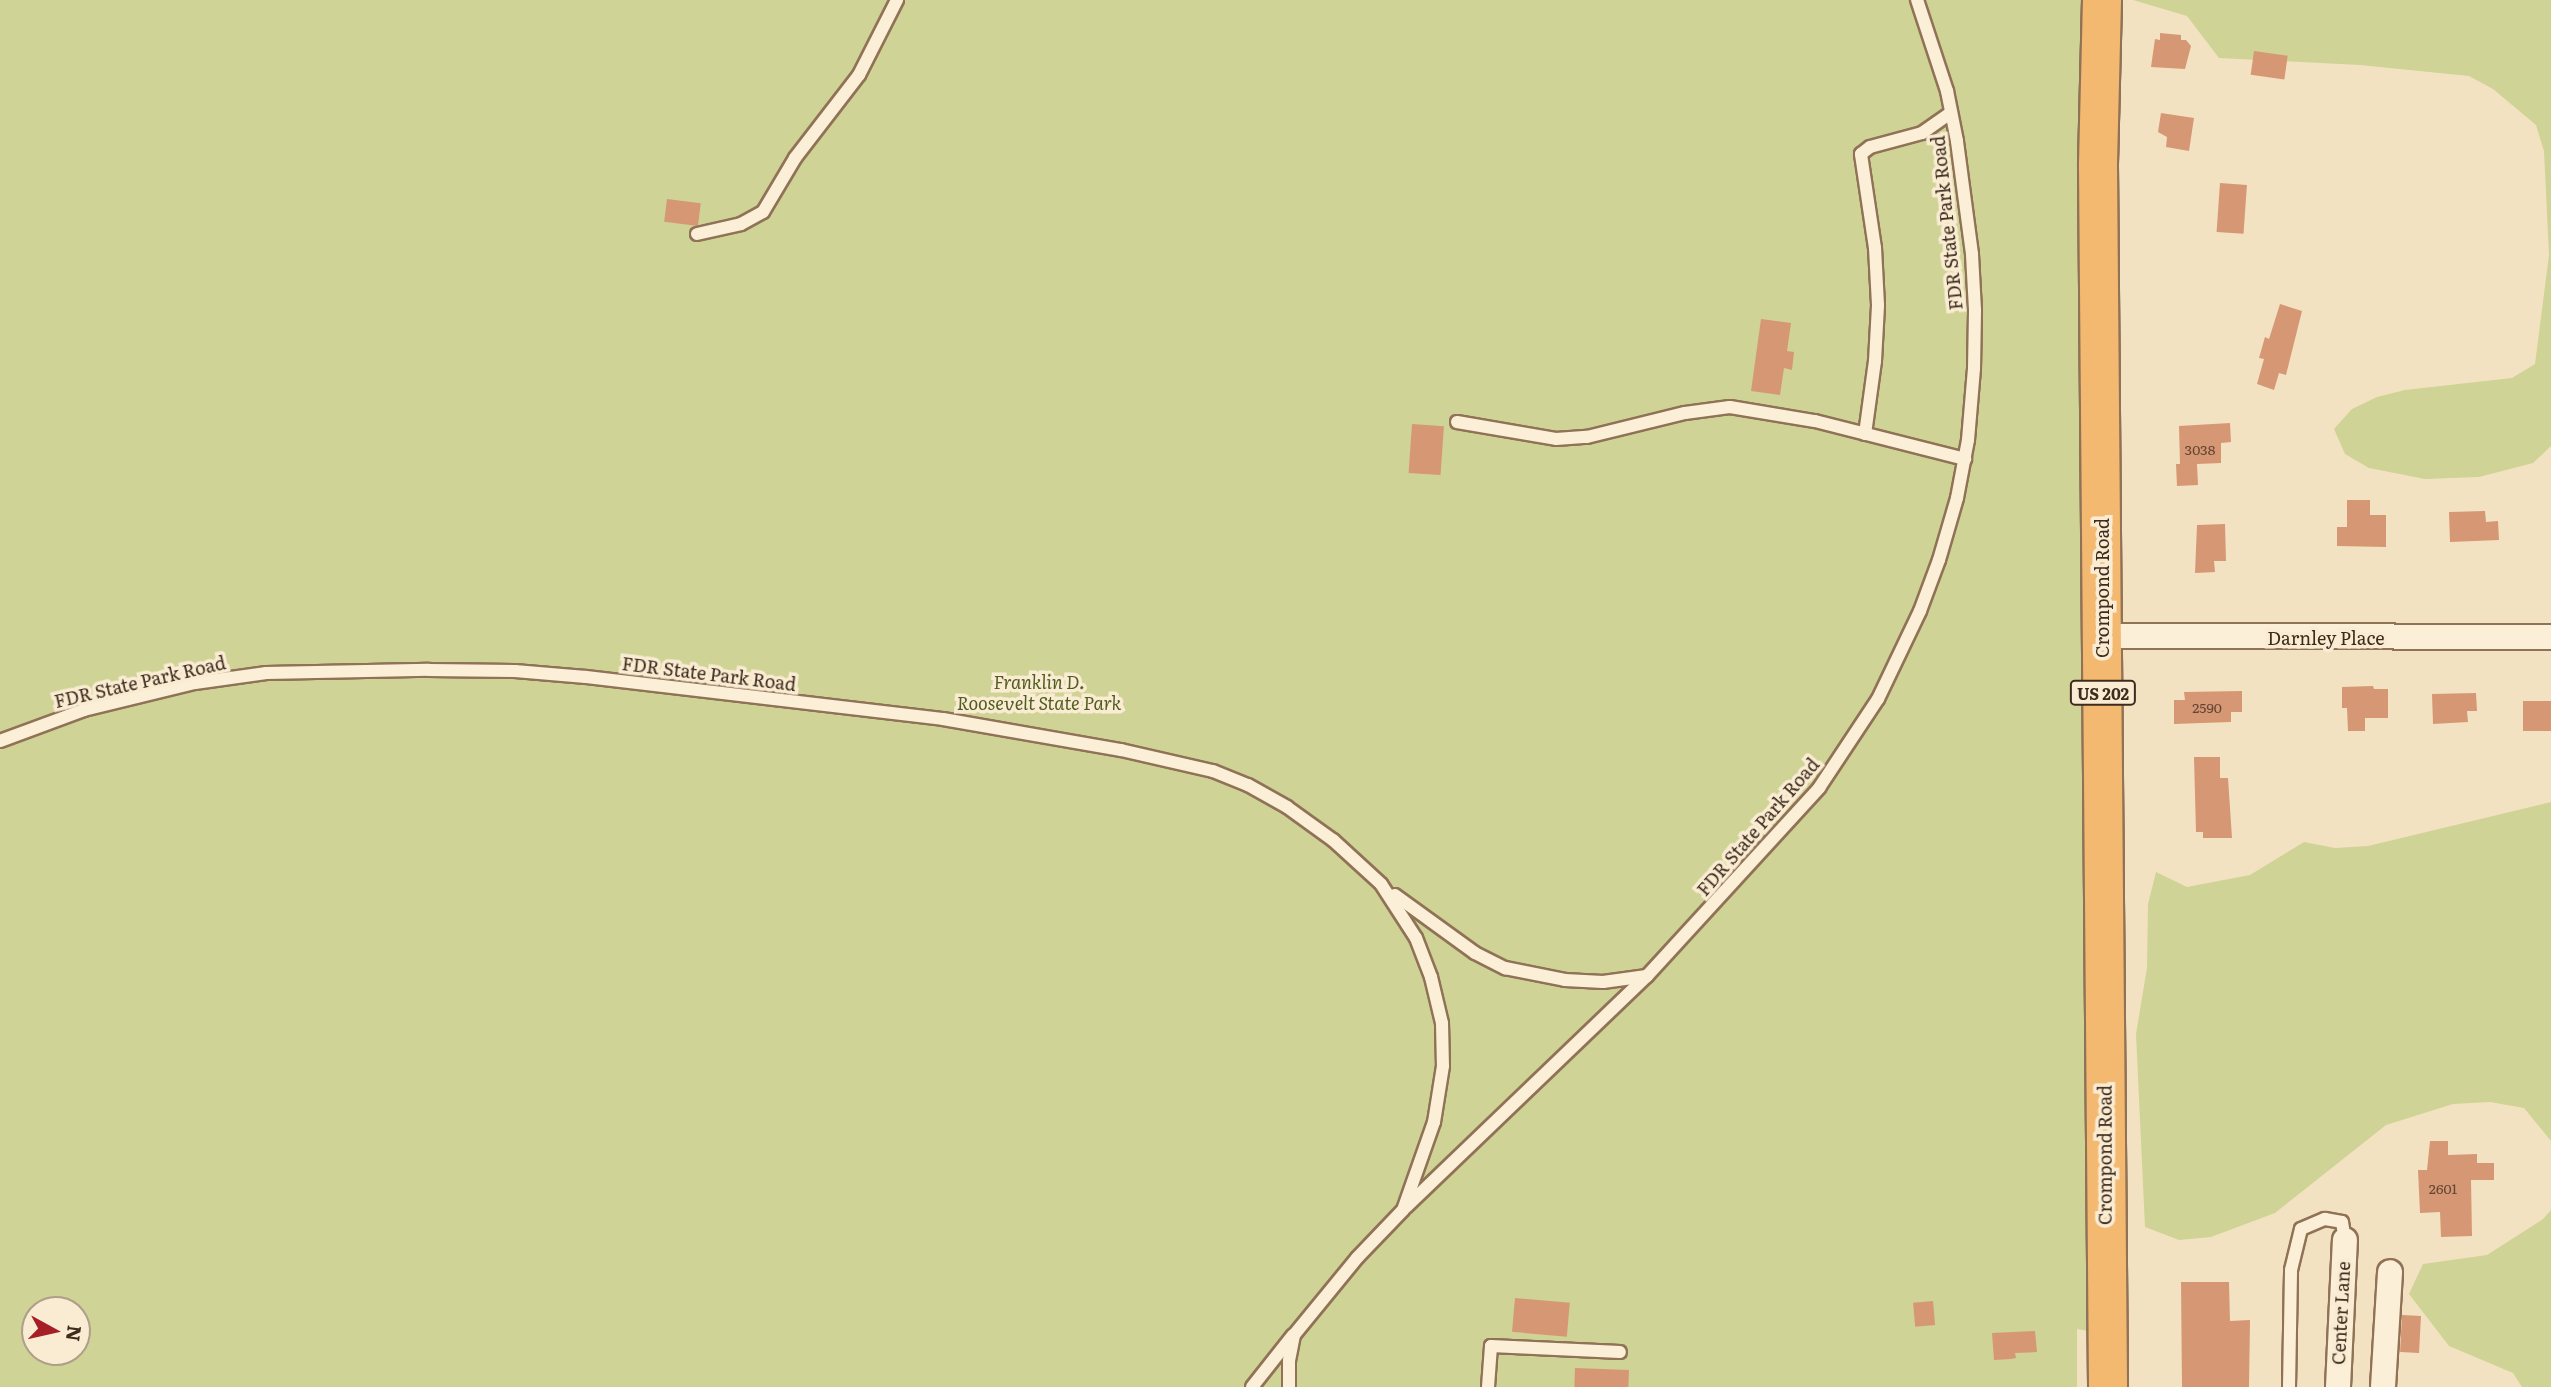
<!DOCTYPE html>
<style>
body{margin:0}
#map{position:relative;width:2551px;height:1387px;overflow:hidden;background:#f3e2c2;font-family:Literata,serif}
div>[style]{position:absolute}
.green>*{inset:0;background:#cfd395}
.building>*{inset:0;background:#d69774;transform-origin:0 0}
.roads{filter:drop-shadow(2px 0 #907257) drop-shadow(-2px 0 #907257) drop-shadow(0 2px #907257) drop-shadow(0 -2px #907257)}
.service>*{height:12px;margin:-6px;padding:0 6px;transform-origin:6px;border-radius:6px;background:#fcefd7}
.minor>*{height:24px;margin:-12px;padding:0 12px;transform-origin:12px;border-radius:12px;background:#fcefd7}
.trunk>*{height:38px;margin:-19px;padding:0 19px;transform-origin:19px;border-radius:19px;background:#f3b970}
span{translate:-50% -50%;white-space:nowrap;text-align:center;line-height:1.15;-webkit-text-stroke:7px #f9ecd3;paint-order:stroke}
.number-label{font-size:14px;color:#644633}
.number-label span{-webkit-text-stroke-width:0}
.shield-label span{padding:2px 5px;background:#f9ecd3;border:2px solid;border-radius:5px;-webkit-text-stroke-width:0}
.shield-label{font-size:16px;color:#3e2b1d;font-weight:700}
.street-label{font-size:18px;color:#3e2b1d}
.park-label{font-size:18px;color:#515d21;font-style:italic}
.north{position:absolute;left:21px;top:1296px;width:70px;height:70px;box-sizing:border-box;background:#f9ecd3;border:2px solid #ae9f8a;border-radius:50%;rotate:98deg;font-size:19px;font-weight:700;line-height:28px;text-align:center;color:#3e2b1d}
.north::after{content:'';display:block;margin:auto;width:24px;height:32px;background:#a61f27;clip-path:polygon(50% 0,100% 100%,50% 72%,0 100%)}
</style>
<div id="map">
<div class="green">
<div style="clip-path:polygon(evenodd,0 0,2086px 0,2089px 1176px,2088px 1331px,2077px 1329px,2077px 1387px,0 1387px,0 0,35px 1310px,77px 1310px,77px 1352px,35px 1352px,35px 1310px)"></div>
<div style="clip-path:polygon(2133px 0,2551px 0,2551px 446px,2533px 463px,2479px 477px,2425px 479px,2369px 468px,2345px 454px,2334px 429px,2352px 409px,2377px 397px,2405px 390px,2512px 378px,2535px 364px,2549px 255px,2544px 151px,2536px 125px,2493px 89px,2469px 76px,2360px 65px,2219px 58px,2187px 16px)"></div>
<div style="clip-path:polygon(2551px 802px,2551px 1141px,2524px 1108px,2490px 1102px,2453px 1104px,2386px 1125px,2275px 1213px,2211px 1237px,2179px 1240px,2145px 1227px,2136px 1034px,2147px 968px,2148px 904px,2156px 872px,2187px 887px,2250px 875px,2304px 842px,2335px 848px,2368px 846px)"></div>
<div style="clip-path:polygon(2551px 1210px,2551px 1387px,2522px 1387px,2513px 1373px,2449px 1346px,2409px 1294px,2423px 1264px,2487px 1255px,2543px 1219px)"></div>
</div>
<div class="building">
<div style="clip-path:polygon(2160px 33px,2181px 35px,2181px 40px,2186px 40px,2191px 46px,2185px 69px,2151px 67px,2155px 39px,2160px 40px)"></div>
<div style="left:2254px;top:51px;width:34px;height:24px;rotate:8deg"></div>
<div style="clip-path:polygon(2161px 113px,2194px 118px,2189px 151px,2166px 147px,2167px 137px,2158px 132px)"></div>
<div style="left:2220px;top:183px;width:27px;height:49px;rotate:4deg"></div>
<div style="left:667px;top:199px;width:34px;height:23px;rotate:7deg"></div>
<div style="clip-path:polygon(2280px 304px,2302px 311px,2286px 375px,2279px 373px,2274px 390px,2257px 384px,2264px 359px,2259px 358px,2265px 337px,2269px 339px)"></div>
<div style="clip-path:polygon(1761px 319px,1791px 323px,1787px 351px,1794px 352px,1792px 370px,1784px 368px,1780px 395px,1751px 391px)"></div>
<div style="clip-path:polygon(2230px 423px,2231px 442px,2221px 443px,2221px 463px,2197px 464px,2198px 485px,2177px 486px,2176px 464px,2180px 464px,2179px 426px)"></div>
<div style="left:1412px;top:424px;width:32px;height:49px;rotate:4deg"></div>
<div style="clip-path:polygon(2347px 500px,2370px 500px,2370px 515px,2386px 515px,2386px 547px,2337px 546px,2337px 527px,2347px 527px)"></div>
<div style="clip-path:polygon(2485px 511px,2486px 522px,2498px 521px,2499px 540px,2450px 542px,2449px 512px)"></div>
<div style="clip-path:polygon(2225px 524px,2226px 561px,2214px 561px,2215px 572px,2195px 573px,2197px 525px)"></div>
<div style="clip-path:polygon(2373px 686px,2374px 689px,2388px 689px,2388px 718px,2365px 718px,2365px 731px,2348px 731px,2347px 708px,2342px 708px,2342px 687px)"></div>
<div style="clip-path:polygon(2242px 691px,2242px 712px,2231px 712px,2231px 722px,2174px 724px,2174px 700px,2185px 700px,2184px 692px)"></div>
<div style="clip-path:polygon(2476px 693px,2477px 711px,2467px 711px,2468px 722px,2433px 724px,2432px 694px)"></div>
<div style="left:2523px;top:701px;width:28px;height:30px"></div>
<div style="clip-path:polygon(2194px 757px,2220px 757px,2220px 778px,2228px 778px,2232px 838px,2203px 838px,2203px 832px,2196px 832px)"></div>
<div style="clip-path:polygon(2430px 1141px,2448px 1141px,2448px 1155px,2477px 1154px,2477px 1163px,2494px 1163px,2494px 1180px,2471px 1180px,2472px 1236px,2441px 1237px,2440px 1212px,2420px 1213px,2418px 1170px,2427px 1170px)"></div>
<div style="clip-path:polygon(2181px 1282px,2229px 1282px,2230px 1321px,2250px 1320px,2249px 1387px,2182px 1387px)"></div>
<div style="left:1515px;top:1298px;width:55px;height:34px;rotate:5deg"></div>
<div style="left:1933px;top:1301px;width:24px;height:20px;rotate:85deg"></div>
<div style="left:2402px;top:1315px;width:19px;height:37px;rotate:3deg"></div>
<div style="clip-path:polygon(2035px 1331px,2037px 1352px,2015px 1353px,2016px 1358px,2011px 1359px,1994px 1360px,1992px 1333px)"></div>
<div style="left:1575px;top:1368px;width:54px;height:19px;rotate:2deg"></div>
</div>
<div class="roads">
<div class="service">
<div style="left:697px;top:234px;width:45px;rotate:-12.8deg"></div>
<div style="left:741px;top:224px;width:25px;rotate:-29deg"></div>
<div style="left:763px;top:212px;width:63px;rotate:-59.3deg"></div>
<div style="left:795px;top:158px;width:105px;rotate:-52.4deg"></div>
<div style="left:859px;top:75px;width:84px;rotate:-63.1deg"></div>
<div style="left:1457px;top:422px;width:100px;rotate:9.7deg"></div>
<div style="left:1556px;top:439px;width:31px;rotate:-4deg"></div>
<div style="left:1587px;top:437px;width:101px;rotate:-13.8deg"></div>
<div style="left:1685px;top:413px;width:45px;rotate:-7.6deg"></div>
<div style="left:1730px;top:407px;width:86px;rotate:9.4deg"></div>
<div style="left:1815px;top:421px;width:155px;rotate:14.2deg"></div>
<div style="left:1865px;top:434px;width:74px;rotate:-82.2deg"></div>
<div style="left:1875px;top:361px;width:56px;rotate:-86.9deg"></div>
<div style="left:1878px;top:305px;width:57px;rotate:-93deg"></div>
<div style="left:1875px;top:248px;width:95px;rotate:-98.5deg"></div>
<div style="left:1861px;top:154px;width:11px;rotate:-38deg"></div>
<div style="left:1870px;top:147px;width:54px;rotate:-15.1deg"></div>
<div style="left:1922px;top:133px;width:35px;rotate:-35deg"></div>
<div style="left:0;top:741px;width:90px;rotate:-20.3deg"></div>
<div style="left:84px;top:710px;width:114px;rotate:-13.7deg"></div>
<div style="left:195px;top:683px;width:72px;rotate:-8deg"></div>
<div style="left:266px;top:673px;width:163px;rotate:-1.1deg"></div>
<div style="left:429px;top:670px;width:86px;rotate:0.7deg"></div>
<div style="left:515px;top:671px;width:71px;rotate:4.8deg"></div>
<div style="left:586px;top:677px;width:359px;rotate:6.7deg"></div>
<div style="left:943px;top:719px;width:181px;rotate:9.9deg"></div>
<div style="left:1121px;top:750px;width:94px;rotate:12.9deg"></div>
<div style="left:1213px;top:771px;width:38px;rotate:22deg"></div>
<div style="left:1248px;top:785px;width:45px;rotate:29.4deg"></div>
<div style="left:1287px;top:807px;width:57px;rotate:35.7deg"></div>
<div style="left:1333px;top:840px;width:65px;rotate:42.5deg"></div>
<div style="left:1381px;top:884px;width:64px;rotate:57.1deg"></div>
<div style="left:1416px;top:938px;width:42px;rotate:69deg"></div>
<div style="left:1431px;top:977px;width:47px;rotate:76.6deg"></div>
<div style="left:1442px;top:1023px;width:43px;rotate:88.7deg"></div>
<div style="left:1443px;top:1066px;width:57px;rotate:99.1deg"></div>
<div style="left:1434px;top:1122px;width:93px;rotate:109.4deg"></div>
<div style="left:1403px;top:1210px;width:66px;rotate:133.8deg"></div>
<div style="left:1357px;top:1258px;width:99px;rotate:129.3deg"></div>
<div style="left:1294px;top:1335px;width:25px;rotate:101deg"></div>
<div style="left:1289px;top:1360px;width:27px;rotate:90deg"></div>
<div style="left:1395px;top:895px;width:99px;rotate:35.9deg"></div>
<div style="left:1475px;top:953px;width:34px;rotate:27deg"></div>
<div style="left:1505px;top:968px;width:61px;rotate:11.3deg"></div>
<div style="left:1565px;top:980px;width:38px;rotate:3deg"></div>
<div style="left:1603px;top:982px;width:44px;rotate:-7.8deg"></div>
<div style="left:1647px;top:976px;width:255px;rotate:-47.5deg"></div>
<div style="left:1819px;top:788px;width:107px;rotate:-56.5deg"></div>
<div style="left:1878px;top:699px;width:98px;rotate:-64.5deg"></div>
<div style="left:1920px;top:611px;width:54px;rotate:-69.6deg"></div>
<div style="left:1939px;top:560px;width:65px;rotate:-73.8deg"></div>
<div style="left:1957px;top:498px;width:59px;rotate:-79.3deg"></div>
<div style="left:1968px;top:440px;width:71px;rotate:-85.2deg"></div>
<div style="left:1974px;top:369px;width:59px;rotate:-89deg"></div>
<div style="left:1975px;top:310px;width:56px;rotate:-93.1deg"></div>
<div style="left:1972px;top:254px;width:114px;rotate:-97.6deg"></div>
<div style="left:1957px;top:141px;width:51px;rotate:-101.3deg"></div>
<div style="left:1947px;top:91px;width:96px;rotate:-108.2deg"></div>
<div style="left:1406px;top:1207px;width:334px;rotate:-43.8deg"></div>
<div style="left:1252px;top:1387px;width:66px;rotate:-51.7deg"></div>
<div style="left:1488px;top:1387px;width:41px;rotate:-85.8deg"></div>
<div style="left:1491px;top:1346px;width:129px;rotate:2.7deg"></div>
<div style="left:2289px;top:1387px;width:117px;rotate:-89deg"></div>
<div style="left:2291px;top:1270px;width:42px;rotate:-76.3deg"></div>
<div style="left:2301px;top:1229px;width:26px;rotate:-23deg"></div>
<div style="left:2325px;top:1219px;width:17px;rotate:10deg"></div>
<div style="left:2342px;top:1222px;width:18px;rotate:81deg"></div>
</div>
<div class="minor">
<div style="left:2102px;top:636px;width:449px;rotate:0.1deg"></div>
<div style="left:2338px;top:1387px;width:147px;rotate:-87.3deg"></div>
<div style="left:2383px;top:1387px;width:115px;rotate:-86.5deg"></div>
</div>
<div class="trunk">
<div style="left:2102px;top:0;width:166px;rotate:91.4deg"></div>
<div style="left:2098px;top:166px;width:1221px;rotate:89.53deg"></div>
</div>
</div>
<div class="number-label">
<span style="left:2200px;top:449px">3038</span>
<span style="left:2207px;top:707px">2590</span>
<span style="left:2443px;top:1188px">2601</span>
</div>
<div class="shield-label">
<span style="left:2103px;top:693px">US 202</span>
</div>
<div class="street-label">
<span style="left:1947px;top:223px;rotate:-96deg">FDR State Park Road</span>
<span style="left:2102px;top:588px;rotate:-90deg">Crompond Road</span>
<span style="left:2326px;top:638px">Darnley Place</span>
<span style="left:709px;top:674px;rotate:7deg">FDR State Park Road</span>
<span style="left:140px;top:682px;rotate:-13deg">FDR State Park Road</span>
<span style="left:1758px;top:827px;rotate:-49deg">FDR State Park Road</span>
<span style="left:2105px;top:1155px;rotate:-90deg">Crompond Road</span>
<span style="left:2341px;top:1313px;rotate:-87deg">Center Lane</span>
</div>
<div class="park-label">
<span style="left:1039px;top:693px">Franklin D.<br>Roosevelt State Park</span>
</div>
<div class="north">N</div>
</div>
